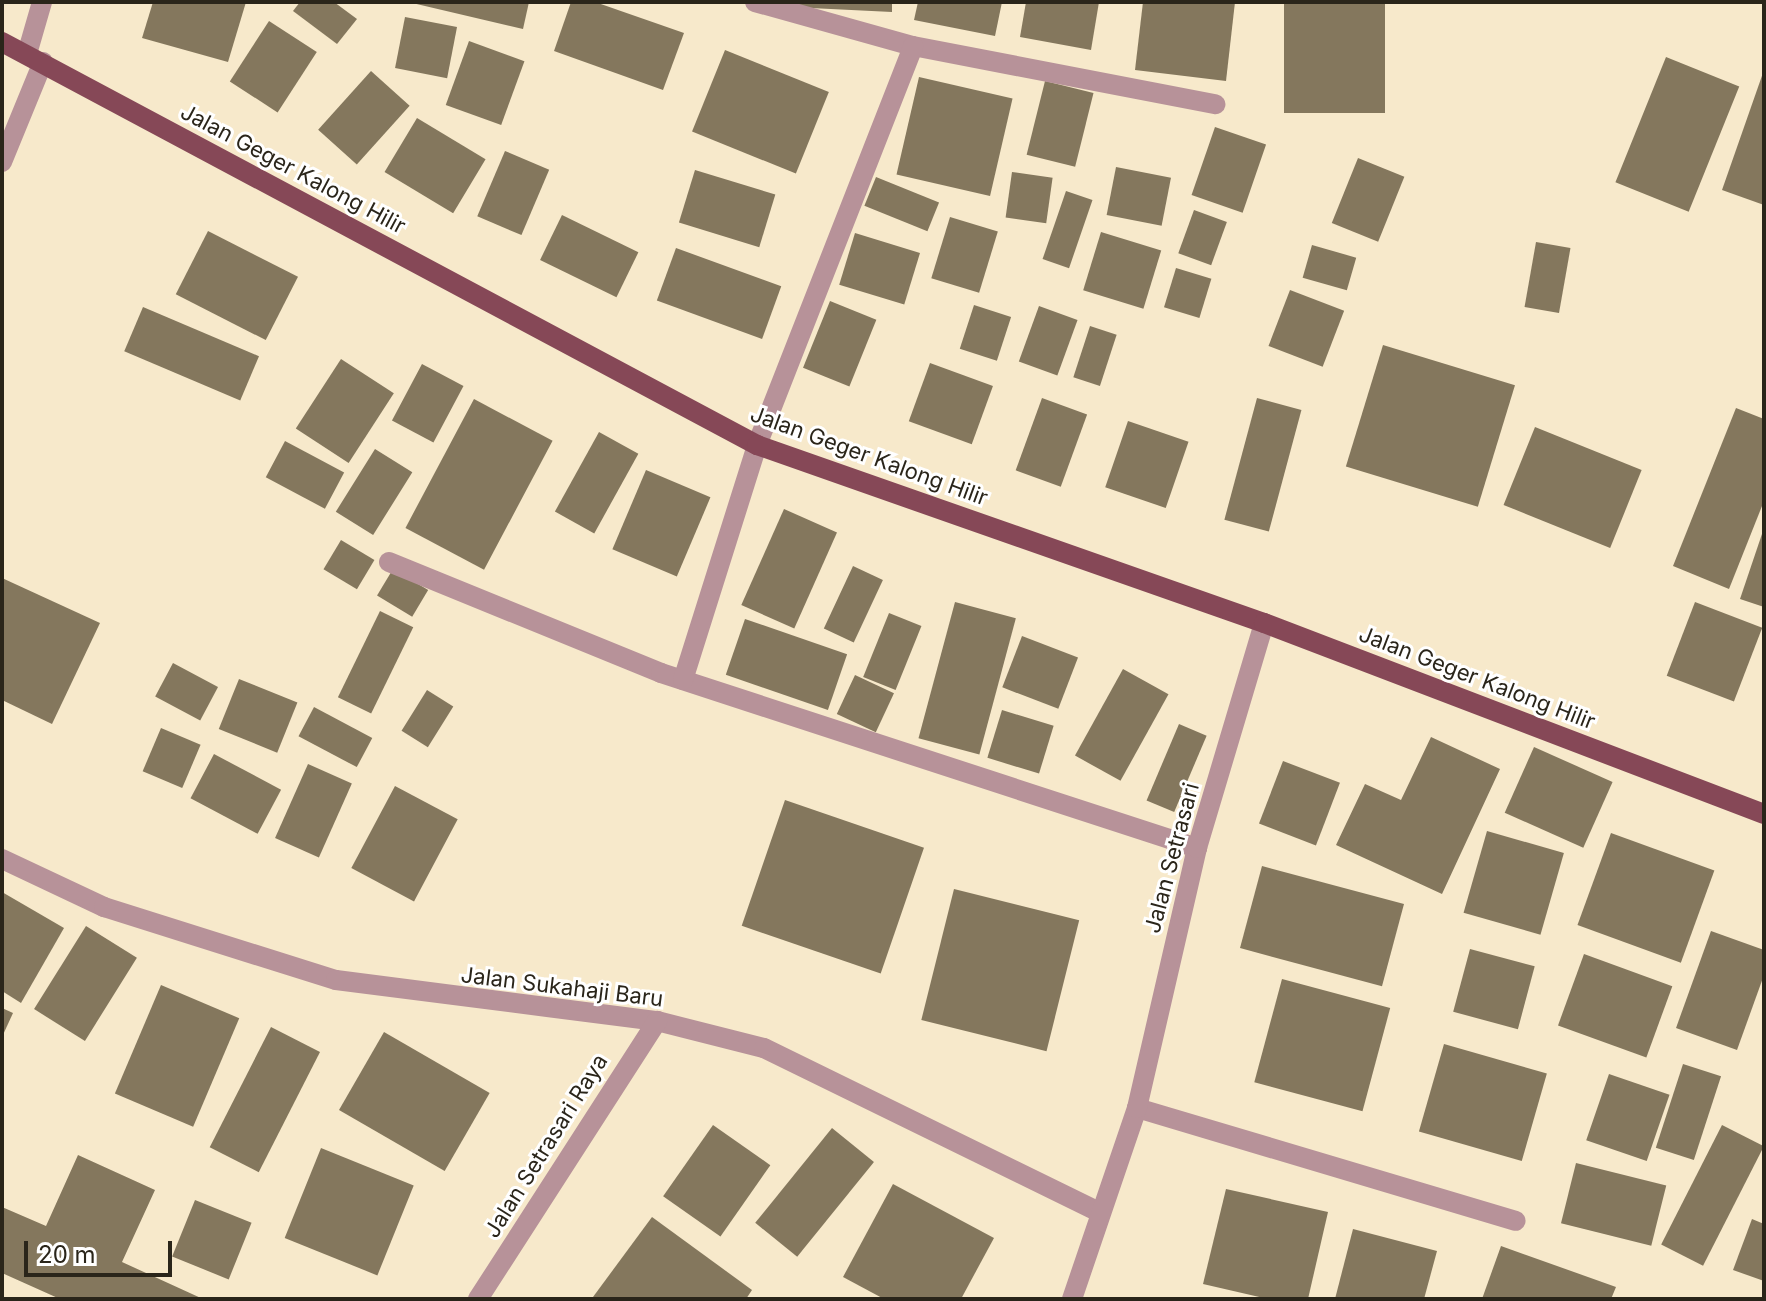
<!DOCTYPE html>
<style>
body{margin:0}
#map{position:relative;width:1766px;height:1301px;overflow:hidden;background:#f7e9cb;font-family:Inter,sans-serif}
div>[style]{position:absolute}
.building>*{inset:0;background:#84775d;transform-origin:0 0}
.minor>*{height:20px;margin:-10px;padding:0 10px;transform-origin:10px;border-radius:10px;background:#b79299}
.major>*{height:20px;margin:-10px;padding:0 10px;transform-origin:10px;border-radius:10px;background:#864857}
span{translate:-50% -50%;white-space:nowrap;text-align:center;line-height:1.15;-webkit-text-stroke:6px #fff;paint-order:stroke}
.street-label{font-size:22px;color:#2a251a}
.frame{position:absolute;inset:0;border:4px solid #2a251a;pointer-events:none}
.scale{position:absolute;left:24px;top:1241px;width:148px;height:36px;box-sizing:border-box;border:4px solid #2a251a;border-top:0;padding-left:10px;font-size:24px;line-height:28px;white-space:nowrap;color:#2a251a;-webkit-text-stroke:6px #fff;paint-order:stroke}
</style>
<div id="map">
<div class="building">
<div style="clip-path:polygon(153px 2px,246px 2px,228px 62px,142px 38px)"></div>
<div style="clip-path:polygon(300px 2px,334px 2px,357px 19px,337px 44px,293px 11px)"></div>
<div style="clip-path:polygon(408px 2px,529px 2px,523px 29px)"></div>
<div style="clip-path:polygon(571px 2px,595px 2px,684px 33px,663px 90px,554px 51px)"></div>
<div style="clip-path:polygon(790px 2px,892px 2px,892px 12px,790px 7px)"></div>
<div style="clip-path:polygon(918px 2px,1002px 2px,995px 36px,914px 20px)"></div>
<div style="clip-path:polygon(1026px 2px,1099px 2px,1091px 50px,1020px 37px)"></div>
<div style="clip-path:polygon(1143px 2px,1235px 2px,1226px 81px,1135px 70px)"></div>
<div style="left:1284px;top:2px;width:101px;height:111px"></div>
<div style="left:405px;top:17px;width:53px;height:52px;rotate:11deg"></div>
<div style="left:269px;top:21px;width:57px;height:72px;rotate:33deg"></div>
<div style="left:469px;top:41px;width:59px;height:68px;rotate:20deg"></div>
<div style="left:725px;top:50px;width:112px;height:88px;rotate:22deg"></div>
<div style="left:1666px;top:57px;width:79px;height:135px;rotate:22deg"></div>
<div style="clip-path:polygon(1764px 70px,1764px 205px,1722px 190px)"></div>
<div style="left:371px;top:71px;width:52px;height:79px;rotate:42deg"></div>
<div style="left:919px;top:77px;width:96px;height:100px;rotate:13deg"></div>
<div style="left:1045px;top:81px;width:50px;height:76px;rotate:14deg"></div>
<div style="left:417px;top:118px;width:80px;height:63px;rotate:31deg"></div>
<div style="left:1215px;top:127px;width:54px;height:72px;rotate:19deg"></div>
<div style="left:505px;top:151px;width:48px;height:71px;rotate:23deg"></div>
<div style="left:1358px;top:158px;width:50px;height:70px;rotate:22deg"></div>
<div style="left:1116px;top:167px;width:56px;height:49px;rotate:11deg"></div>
<div style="left:695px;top:170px;width:84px;height:55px;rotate:17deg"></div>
<div style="left:1012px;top:172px;width:41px;height:46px;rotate:8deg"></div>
<div style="left:876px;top:177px;width:68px;height:31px;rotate:22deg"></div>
<div style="left:1066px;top:191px;width:28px;height:72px;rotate:19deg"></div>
<div style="left:1194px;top:210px;width:35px;height:46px;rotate:20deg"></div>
<div style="left:562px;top:215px;width:85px;height:50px;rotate:26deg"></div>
<div style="left:950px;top:217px;width:50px;height:64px;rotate:17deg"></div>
<div style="left:208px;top:231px;width:101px;height:71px;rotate:27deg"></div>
<div style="left:1101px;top:232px;width:63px;height:61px;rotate:17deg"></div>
<div style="left:855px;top:233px;width:68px;height:54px;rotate:17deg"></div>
<div style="left:1536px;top:242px;width:35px;height:66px;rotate:10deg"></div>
<div style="left:1312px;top:245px;width:46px;height:34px;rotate:16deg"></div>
<div style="left:676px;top:248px;width:112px;height:56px;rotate:20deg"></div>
<div style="left:1176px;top:268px;width:37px;height:41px;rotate:17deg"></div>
<div style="left:1290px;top:290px;width:58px;height:60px;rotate:21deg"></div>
<div style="left:830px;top:301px;width:50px;height:72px;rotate:22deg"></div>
<div style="left:974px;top:305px;width:39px;height:46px;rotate:18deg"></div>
<div style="left:1039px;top:306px;width:41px;height:59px;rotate:20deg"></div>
<div style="left:143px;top:307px;width:126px;height:48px;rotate:23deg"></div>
<div style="left:1090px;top:326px;width:28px;height:54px;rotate:18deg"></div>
<div style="left:1383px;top:345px;width:138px;height:127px;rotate:17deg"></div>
<div style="left:341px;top:359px;width:63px;height:83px;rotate:33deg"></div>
<div style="left:930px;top:363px;width:67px;height:62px;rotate:20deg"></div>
<div style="left:422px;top:364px;width:47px;height:64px;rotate:28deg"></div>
<div style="left:1042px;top:398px;width:48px;height:77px;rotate:20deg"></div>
<div style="left:1257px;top:398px;width:46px;height:126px;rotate:15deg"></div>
<div style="left:474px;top:399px;width:89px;height:146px;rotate:28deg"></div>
<div style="clip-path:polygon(1736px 408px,1764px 419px,1764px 501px,1729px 589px,1673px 566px)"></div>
<div style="left:1128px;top:421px;width:64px;height:70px;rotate:19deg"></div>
<div style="left:1535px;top:427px;width:115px;height:84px;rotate:22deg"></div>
<div style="left:599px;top:432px;width:45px;height:91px;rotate:29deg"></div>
<div style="left:285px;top:441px;width:67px;height:41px;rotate:28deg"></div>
<div style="left:375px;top:449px;width:44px;height:74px;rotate:32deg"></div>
<div style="left:646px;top:470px;width:70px;height:86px;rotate:23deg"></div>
<div style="left:784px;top:509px;width:58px;height:105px;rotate:24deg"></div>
<div style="clip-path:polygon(1764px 528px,1764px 607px,1740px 599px)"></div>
<div style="left:341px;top:540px;width:39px;height:34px;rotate:31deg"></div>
<div style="left:853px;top:566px;width:33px;height:69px;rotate:25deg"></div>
<div style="left:393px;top:569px;width:41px;height:31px;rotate:31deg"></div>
<div style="clip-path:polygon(2px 578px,100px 623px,52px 724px,2px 700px)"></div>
<div style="left:955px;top:602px;width:63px;height:141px;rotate:15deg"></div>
<div style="left:1695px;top:602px;width:72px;height:79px;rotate:21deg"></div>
<div style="left:380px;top:611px;width:37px;height:96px;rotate:26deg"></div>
<div style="left:889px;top:613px;width:35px;height:69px;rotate:22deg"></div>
<div style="left:745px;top:619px;width:108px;height:59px;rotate:19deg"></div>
<div style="left:1022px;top:636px;width:60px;height:55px;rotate:21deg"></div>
<div style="left:173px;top:663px;width:51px;height:38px;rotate:28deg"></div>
<div style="left:1123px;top:669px;width:52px;height:99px;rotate:29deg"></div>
<div style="left:855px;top:675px;width:43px;height:43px;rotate:25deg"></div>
<div style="left:239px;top:679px;width:63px;height:54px;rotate:22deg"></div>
<div style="left:427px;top:690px;width:31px;height:48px;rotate:32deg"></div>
<div style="left:314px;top:707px;width:66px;height:33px;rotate:28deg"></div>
<div style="left:1002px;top:710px;width:54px;height:50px;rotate:17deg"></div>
<div style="left:1179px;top:724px;width:30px;height:83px;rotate:23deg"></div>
<div style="left:161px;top:728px;width:43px;height:47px;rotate:23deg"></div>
<div style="clip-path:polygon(1431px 737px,1500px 769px,1442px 894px,1336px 845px,1365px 784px,1401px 800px)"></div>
<div style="left:1534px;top:747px;width:86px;height:72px;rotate:24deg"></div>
<div style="left:214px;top:754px;width:76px;height:50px;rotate:28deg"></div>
<div style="left:1283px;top:761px;width:61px;height:67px;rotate:21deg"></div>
<div style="left:308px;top:764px;width:48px;height:81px;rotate:24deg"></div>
<div style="left:395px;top:786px;width:71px;height:93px;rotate:28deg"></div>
<div style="left:785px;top:800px;width:147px;height:133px;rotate:19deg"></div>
<div style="left:1487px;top:831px;width:80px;height:85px;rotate:16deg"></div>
<div style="left:1611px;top:833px;width:110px;height:98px;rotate:20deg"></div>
<div style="left:1262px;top:866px;width:147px;height:85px;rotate:15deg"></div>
<div style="left:954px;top:889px;width:129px;height:135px;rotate:14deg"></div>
<div style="clip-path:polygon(2px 892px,64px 928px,21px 1003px,2px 991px)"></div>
<div style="left:86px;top:926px;width:60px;height:98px;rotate:32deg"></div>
<div style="clip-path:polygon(1711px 931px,1764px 950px,1764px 975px,1737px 1050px,1676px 1028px)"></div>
<div style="left:1470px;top:949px;width:67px;height:65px;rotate:15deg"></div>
<div style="left:1584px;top:954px;width:94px;height:76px;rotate:20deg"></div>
<div style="left:1282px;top:979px;width:112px;height:107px;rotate:15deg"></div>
<div style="left:161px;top:985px;width:85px;height:118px;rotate:23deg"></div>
<div style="clip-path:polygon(2px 1008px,13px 1013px,2px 1037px)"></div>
<div style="left:271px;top:1027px;width:55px;height:135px;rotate:27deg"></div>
<div style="left:384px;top:1032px;width:122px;height:90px;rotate:30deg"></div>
<div style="left:1444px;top:1044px;width:107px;height:91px;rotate:16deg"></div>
<div style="left:1683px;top:1064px;width:40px;height:88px;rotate:18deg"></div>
<div style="left:1609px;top:1074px;width:64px;height:70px;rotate:19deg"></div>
<div style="left:713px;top:1125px;width:70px;height:87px;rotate:35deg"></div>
<div style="left:1722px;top:1125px;width:47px;height:134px;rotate:27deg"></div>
<div style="left:832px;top:1128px;width:54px;height:122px;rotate:39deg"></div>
<div style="left:321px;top:1148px;width:100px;height:97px;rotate:22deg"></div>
<div style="clip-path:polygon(78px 1155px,155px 1190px,122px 1262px,203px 1299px,60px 1299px,2px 1273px,2px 1207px,46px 1226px)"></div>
<div style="left:1576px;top:1163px;width:93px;height:62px;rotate:14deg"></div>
<div style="clip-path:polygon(893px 1184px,994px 1238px,961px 1299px,884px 1299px,843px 1277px)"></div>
<div style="clip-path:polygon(1226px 1189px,1328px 1212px,1308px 1299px,1268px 1299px,1203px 1284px)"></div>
<div style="left:195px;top:1200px;width:61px;height:61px;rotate:22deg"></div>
<div style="clip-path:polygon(652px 1217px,752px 1290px,746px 1299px,593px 1297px)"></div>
<div style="clip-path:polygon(1752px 1219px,1764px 1224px,1764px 1281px,1733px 1270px)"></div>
<div style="clip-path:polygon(1353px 1229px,1437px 1251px,1424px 1299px,1335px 1299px)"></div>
<div style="clip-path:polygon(1501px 1246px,1616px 1287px,1611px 1299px,1482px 1299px)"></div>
</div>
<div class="minor">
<div style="left:755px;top:2px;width:164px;rotate:15.6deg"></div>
<div style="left:913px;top:46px;width:308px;rotate:10.9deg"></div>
<div style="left:27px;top:54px;width:54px;rotate:-73.9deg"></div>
<div style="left:2px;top:162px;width:108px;rotate:-67.7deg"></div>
<div style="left:389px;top:562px;width:294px;rotate:22.2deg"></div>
<div style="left:661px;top:673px;width:564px;rotate:18.08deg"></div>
<div style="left:683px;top:680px;width:246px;rotate:-72.5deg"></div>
<div style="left:757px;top:445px;width:428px;rotate:-68.6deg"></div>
<div style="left:2px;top:859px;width:113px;rotate:25.2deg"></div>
<div style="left:104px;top:907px;width:243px;rotate:17.5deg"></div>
<div style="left:336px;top:980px;width:324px;rotate:7.3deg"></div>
<div style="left:657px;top:1021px;width:110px;rotate:14.2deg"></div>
<div style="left:764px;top:1048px;width:373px;rotate:26.1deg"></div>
<div style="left:1137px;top:1108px;width:395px;rotate:16.6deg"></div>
<div style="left:478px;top:1299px;width:331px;rotate:-57.2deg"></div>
<div style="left:1072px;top:1299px;width:202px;rotate:-71.2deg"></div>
<div style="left:1137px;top:1108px;width:267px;rotate:-77deg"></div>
<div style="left:1197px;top:848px;width:235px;rotate:-73.4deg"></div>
</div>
<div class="major">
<div style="left:2px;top:42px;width:856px;rotate:28.09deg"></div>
<div style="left:757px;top:445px;width:537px;rotate:19.35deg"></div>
<div style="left:1264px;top:623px;width:535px;rotate:20.91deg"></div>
</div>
<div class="street-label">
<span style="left:293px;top:169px;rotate:28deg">Jalan Geger Kalong Hilir</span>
<span style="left:869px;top:456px;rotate:20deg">Jalan Geger Kalong Hilir</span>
<span style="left:1477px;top:678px;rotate:21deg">Jalan Geger Kalong Hilir</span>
<span style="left:1172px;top:858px;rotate:-75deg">Jalan Setrasari</span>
<span style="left:562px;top:987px;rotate:7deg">Jalan Sukahaji Baru</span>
<span style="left:546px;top:1146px;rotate:-58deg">Jalan Setrasari Raya</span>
</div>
<div class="frame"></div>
<div class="scale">20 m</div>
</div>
